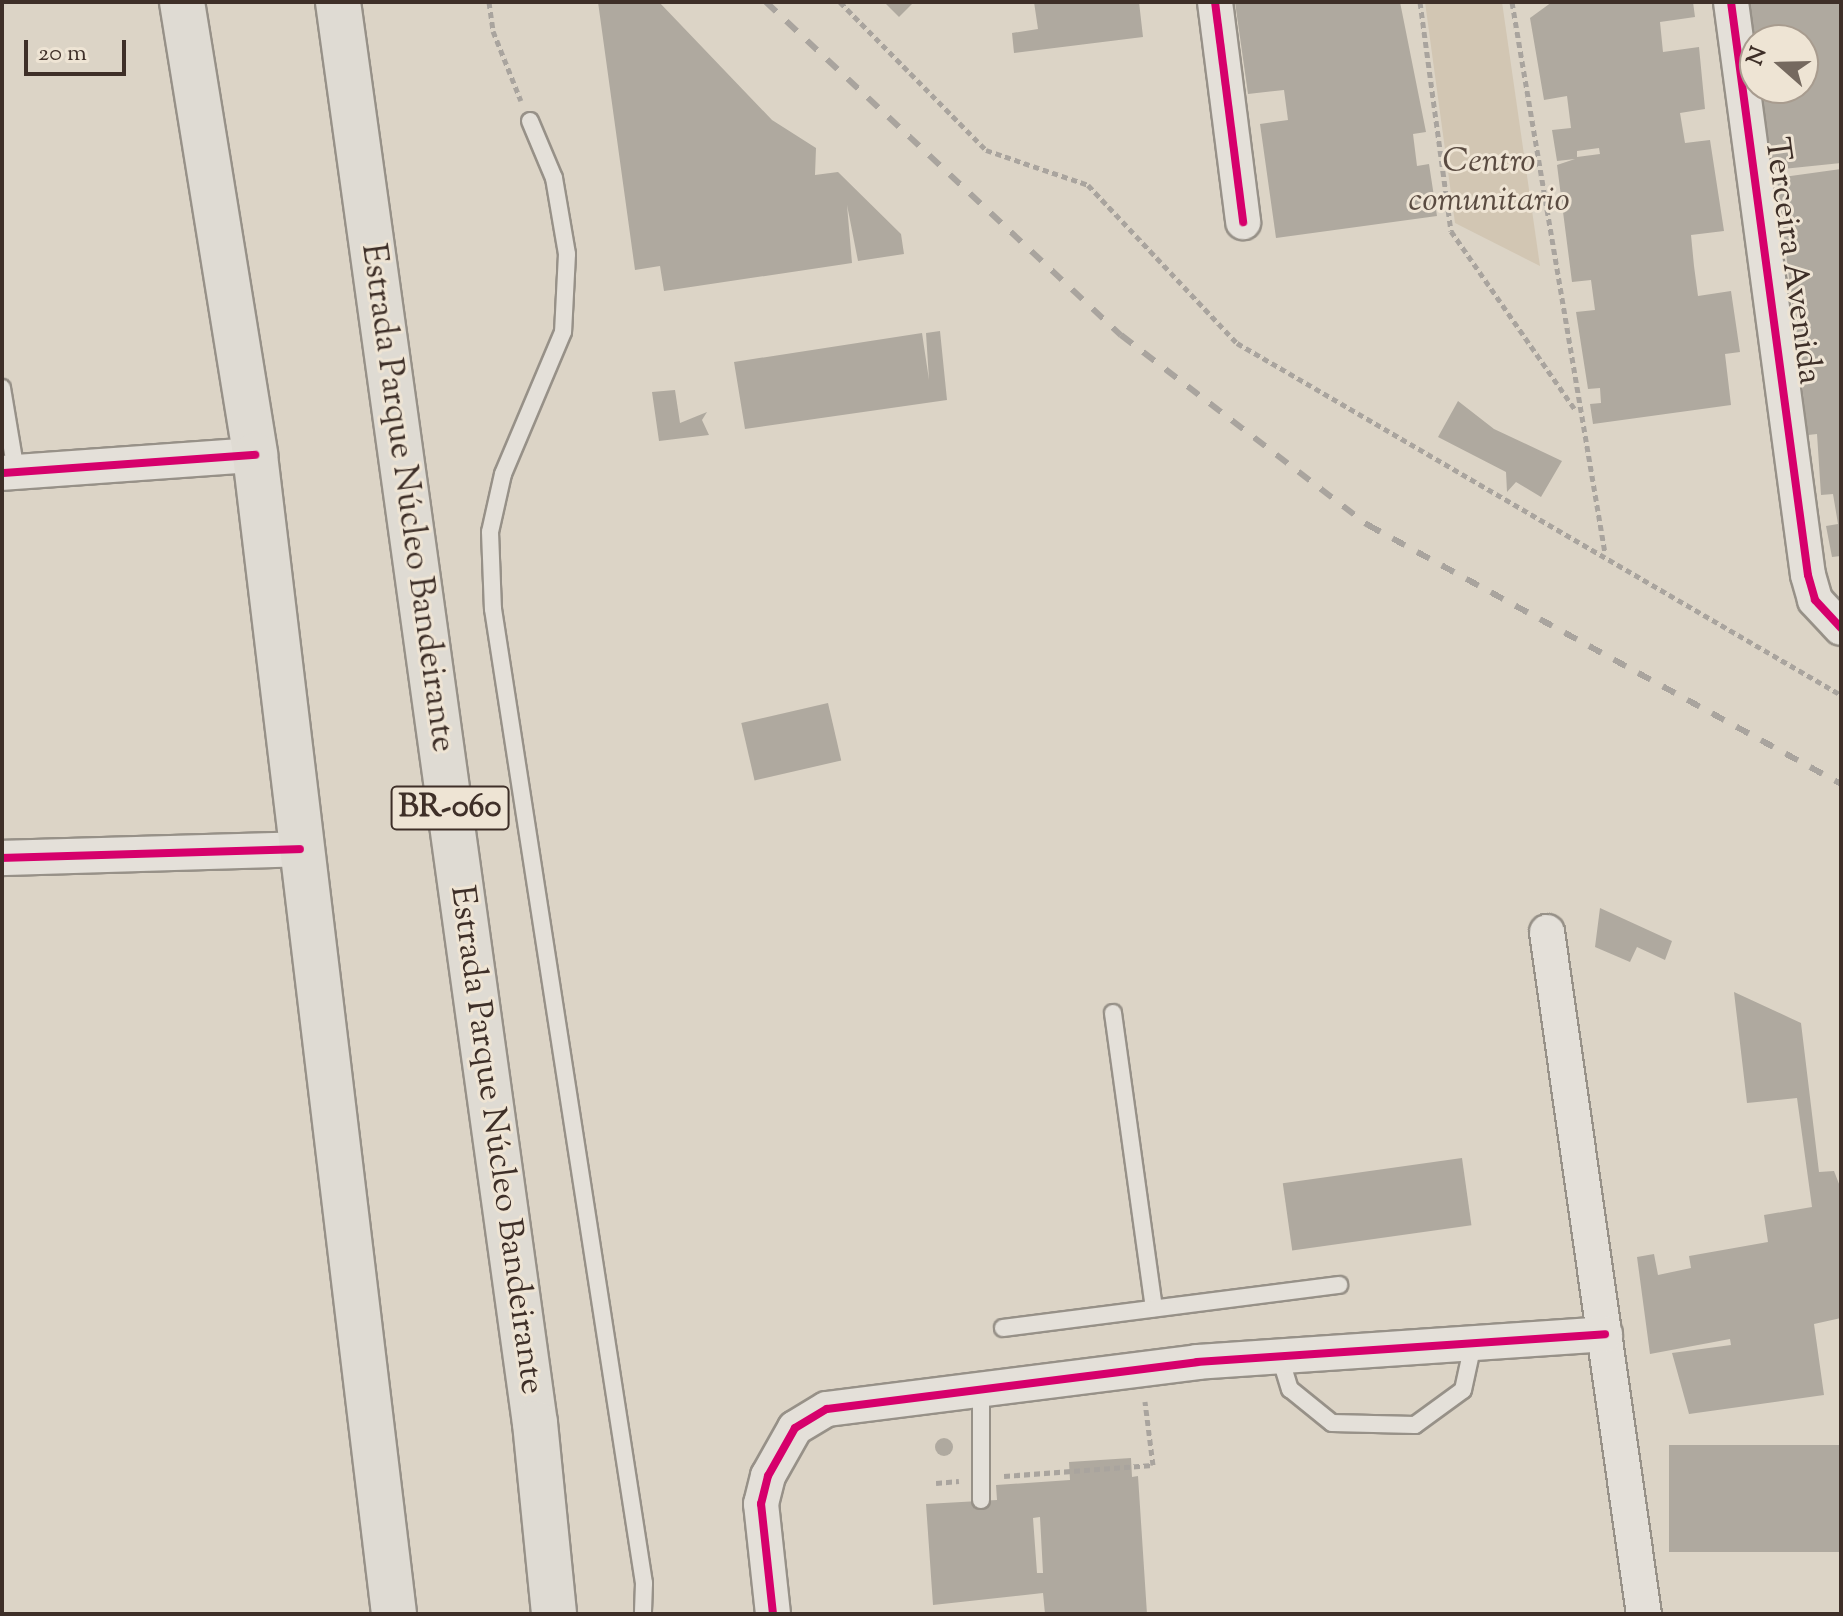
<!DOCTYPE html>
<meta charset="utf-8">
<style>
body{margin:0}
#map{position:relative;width:1843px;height:1616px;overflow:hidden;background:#dcd4c6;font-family:"Sorts Mill Goudy",serif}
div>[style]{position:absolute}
.green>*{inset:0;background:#d2c6b3}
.building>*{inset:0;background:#afa99f;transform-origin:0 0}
.round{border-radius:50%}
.path>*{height:5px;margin-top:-2.5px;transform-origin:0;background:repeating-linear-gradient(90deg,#a9a49e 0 6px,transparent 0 10px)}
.roads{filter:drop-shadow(2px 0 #979188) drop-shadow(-2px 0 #979188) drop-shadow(0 2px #979188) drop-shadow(0 -2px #979188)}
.service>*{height:16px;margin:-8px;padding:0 8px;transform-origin:8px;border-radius:8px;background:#e4e0d9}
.minor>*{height:34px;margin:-17px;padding:0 17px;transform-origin:17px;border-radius:17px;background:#e4e0d9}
.trunk>*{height:44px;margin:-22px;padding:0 22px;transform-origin:22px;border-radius:22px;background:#dfdbd3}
.rail>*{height:6px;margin-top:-3px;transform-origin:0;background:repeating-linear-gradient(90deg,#a9a49e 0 14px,transparent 0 28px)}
.cycleway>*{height:8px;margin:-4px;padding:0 4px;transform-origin:4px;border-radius:4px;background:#d6006c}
span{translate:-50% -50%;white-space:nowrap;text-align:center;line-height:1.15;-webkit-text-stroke:6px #eee4d4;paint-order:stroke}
.shield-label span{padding:2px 6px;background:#eee4d4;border:2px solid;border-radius:6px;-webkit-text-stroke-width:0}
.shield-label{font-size:32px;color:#3e2f28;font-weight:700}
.park-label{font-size:34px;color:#5a4b41;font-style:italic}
.street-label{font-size:34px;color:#3e2f28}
.frame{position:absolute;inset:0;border:4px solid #3e2f28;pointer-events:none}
.north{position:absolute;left:1739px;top:24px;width:80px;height:80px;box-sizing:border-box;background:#eee4d4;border:2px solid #a89c8f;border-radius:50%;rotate:290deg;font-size:22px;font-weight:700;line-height:32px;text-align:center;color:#3e2f28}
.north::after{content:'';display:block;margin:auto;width:28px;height:36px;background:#75695f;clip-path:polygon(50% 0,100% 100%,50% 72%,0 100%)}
.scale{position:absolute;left:24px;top:40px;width:102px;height:36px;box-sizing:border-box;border:4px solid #3e2f28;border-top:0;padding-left:10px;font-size:24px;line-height:28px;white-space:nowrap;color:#3e2f28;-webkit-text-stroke:6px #eee4d4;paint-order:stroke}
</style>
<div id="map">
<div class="green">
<div style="clip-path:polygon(1425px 2px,1502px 2px,1540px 266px,1455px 223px)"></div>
</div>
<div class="building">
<div style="clip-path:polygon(598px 2px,659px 2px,772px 120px,816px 148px,815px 175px,838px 172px,901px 234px,904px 254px,858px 261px,847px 205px,852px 263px,664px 291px,660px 266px,635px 270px)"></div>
<div style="clip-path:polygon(884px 2px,914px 2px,899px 17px)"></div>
<div style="clip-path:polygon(1034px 2px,1139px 2px,1143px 37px,1014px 53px,1012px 33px,1038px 29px)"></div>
<div style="clip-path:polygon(1235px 2px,1400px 2px,1426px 132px,1413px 134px,1417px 166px,1429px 164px,1437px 216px,1276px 238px,1260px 124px,1288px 120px,1284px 90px,1248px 94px)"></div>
<div style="clip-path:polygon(evenodd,1552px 2px,1693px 2px,1695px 17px,1660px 22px,1663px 52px,1699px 47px,1705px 109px,1680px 113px,1685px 143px,1710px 140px,1724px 231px,1691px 235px,1694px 266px,1698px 296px,1731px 291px,1740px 352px,1725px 354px,1731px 405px,1593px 424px,1590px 404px,1601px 403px,1600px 388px,1588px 389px,1576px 312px,1595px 310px,1591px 280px,1572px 282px,1557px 165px,1575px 159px,1557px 161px,1552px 130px,1571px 128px,1567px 96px,1544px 100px,1530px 18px,1552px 2px,1599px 148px,1600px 154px,1577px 157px,1577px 151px,1599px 148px)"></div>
<div style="clip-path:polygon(1748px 2px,1841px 2px,1841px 163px,1774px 170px,1760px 88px,1803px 88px,1803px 40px,1791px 34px,1753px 40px)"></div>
<div style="clip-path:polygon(1841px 169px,1841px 556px,1832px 557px,1826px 526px,1838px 524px,1833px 494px,1821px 495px,1817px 434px,1808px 435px,1777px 178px)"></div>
<div style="clip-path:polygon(940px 331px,947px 400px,745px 429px,734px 362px,922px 333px,929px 380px,926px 333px)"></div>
<div style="clip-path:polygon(675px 390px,680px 423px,707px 412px,702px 420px,709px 435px,659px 441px,652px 392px)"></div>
<div style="clip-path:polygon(1458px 401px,1494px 429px,1562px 461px,1541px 497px,1516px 482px,1507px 492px,1506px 472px,1438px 437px)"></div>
<div style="left:828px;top:703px;width:59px;height:89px;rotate:77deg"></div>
<div style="clip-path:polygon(1600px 908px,1672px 941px,1665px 960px,1637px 947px,1630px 962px,1595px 947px)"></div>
<div style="clip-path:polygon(1734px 992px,1801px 1023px,1819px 1172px,1834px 1171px,1841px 1189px,1841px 1318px,1814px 1324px,1824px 1395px,1689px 1414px,1672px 1353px,1731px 1345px,1730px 1339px,1650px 1354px,1637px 1257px,1654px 1254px,1658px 1275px,1691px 1268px,1689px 1256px,1768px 1242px,1764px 1215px,1812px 1207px,1797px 1098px,1747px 1103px)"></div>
<div style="left:1462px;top:1158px;width:68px;height:181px;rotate:82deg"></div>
<div class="round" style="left:935px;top:1438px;width:18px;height:18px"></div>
<div style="left:1841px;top:1445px;width:107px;height:172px;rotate:90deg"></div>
<div style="clip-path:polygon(evenodd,1131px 1458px,1132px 1477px,1138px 1476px,1147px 1614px,1045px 1614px,1043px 1593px,933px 1605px,926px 1504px,997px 1500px,996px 1485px,1070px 1480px,1069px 1462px,1131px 1458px,1040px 1517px,1043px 1573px,1037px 1573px,1033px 1518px,1040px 1517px)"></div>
</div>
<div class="path">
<div style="left:489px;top:2px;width:29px;rotate:82deg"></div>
<div style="left:493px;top:31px;width:75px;rotate:68.2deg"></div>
<div style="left:840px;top:2px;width:208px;rotate:45.4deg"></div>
<div style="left:986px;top:150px;width:108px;rotate:18.9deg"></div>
<div style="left:1088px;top:185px;width:217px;rotate:46.7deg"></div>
<div style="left:1237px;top:343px;width:699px;rotate:30.23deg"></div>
<div style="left:1420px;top:2px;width:231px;rotate:82.3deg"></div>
<div style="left:1451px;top:231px;width:216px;rotate:55.2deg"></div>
<div style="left:1512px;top:2px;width:559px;rotate:80.42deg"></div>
<div style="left:1004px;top:1476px;width:149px;rotate:-4.2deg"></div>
<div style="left:1153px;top:1465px;width:64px;rotate:-97.2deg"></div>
<div style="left:936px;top:1483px;width:23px;rotate:-5deg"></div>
</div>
<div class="roads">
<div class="service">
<div style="left:530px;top:121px;width:62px;rotate:67.2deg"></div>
<div style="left:554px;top:178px;width:77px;rotate:80.3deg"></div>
<div style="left:567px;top:254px;width:78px;rotate:92.9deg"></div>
<div style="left:563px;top:332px;width:154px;rotate:112.9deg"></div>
<div style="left:503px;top:474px;width:59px;rotate:102.6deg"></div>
<div style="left:490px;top:532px;width:77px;rotate:87.8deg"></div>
<div style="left:493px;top:609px;width:986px;rotate:81.19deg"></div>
<div style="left:644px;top:1583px;width:31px;rotate:92deg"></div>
<div style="left:2px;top:388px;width:85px;rotate:80.5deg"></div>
<div style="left:1113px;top:1013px;width:298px;rotate:82.1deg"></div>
<div style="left:1003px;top:1328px;width:339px;rotate:-7.3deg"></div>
<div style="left:1280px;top:1357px;width:34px;rotate:73deg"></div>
<div style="left:1290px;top:1389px;width:54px;rotate:39deg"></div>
<div style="left:1332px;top:1423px;width:83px;rotate:1.4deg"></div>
<div style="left:1415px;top:1425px;width:59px;rotate:-36.1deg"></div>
<div style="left:1463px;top:1390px;width:47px;rotate:-77.7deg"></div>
<div style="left:981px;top:1500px;width:115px;rotate:-90deg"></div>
</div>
<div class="minor">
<div style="left:1215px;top:2px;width:222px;rotate:82.7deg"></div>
<div style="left:1731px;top:2px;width:578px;rotate:82.35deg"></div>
<div style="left:1808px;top:575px;width:26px;rotate:74deg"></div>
<div style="left:1815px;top:600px;width:38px;rotate:47deg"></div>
<div style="left:2px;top:473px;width:254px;rotate:-4.1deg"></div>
<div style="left:2px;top:858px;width:298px;rotate:-1.7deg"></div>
<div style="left:1547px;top:932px;width:689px;rotate:81.91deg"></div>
<div style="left:773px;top:1614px;width:111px;rotate:-96.2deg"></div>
<div style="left:761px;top:1504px;width:29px;rotate:-76deg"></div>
<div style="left:768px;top:1476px;width:55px;rotate:-60.6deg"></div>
<div style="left:795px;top:1428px;width:37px;rotate:-31deg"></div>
<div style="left:827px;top:1409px;width:373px;rotate:-7.2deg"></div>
<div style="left:1197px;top:1362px;width:409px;rotate:-3.9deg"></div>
</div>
<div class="trunk">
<div style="left:182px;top:2px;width:459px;rotate:80.8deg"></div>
<div style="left:255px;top:455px;width:1167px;rotate:83.16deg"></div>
<div style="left:338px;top:2px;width:1435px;rotate:82.11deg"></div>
<div style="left:535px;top:1423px;width:192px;rotate:84.3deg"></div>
</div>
</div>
<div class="rail">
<div style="left:766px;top:2px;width:487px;rotate:43.2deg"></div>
<div style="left:1121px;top:335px;width:312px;rotate:37.6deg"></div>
<div style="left:1368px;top:525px;width:539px;rotate:28.7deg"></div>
</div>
<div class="cycleway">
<div style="left:1215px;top:2px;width:222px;rotate:82.7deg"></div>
<div style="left:1731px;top:2px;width:578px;rotate:82.35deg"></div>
<div style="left:1808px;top:575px;width:26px;rotate:74deg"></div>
<div style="left:1815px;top:600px;width:38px;rotate:47deg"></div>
<div style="left:2px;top:473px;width:254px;rotate:-4.1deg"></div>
<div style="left:2px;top:858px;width:298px;rotate:-1.7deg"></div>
<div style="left:773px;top:1614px;width:111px;rotate:-96.2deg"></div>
<div style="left:761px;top:1504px;width:29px;rotate:-76deg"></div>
<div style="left:768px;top:1476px;width:55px;rotate:-60.6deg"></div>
<div style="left:795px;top:1428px;width:37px;rotate:-31deg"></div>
<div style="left:827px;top:1409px;width:373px;rotate:-7.2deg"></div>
<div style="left:1197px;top:1362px;width:409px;rotate:-3.9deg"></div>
</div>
<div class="shield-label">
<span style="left:450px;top:808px">BR-060</span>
</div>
<div class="park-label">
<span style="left:1489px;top:182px">Centro<br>comunitario</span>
</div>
<div class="street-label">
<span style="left:1792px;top:261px;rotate:82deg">Terceira Avenida</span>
<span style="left:407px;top:498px;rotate:82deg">Estrada Parque Núcleo Bandeirante</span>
<span style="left:496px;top:1140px;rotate:82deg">Estrada Parque Núcleo Bandeirante</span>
</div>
<div class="frame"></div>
<div class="north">N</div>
<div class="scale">20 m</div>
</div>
